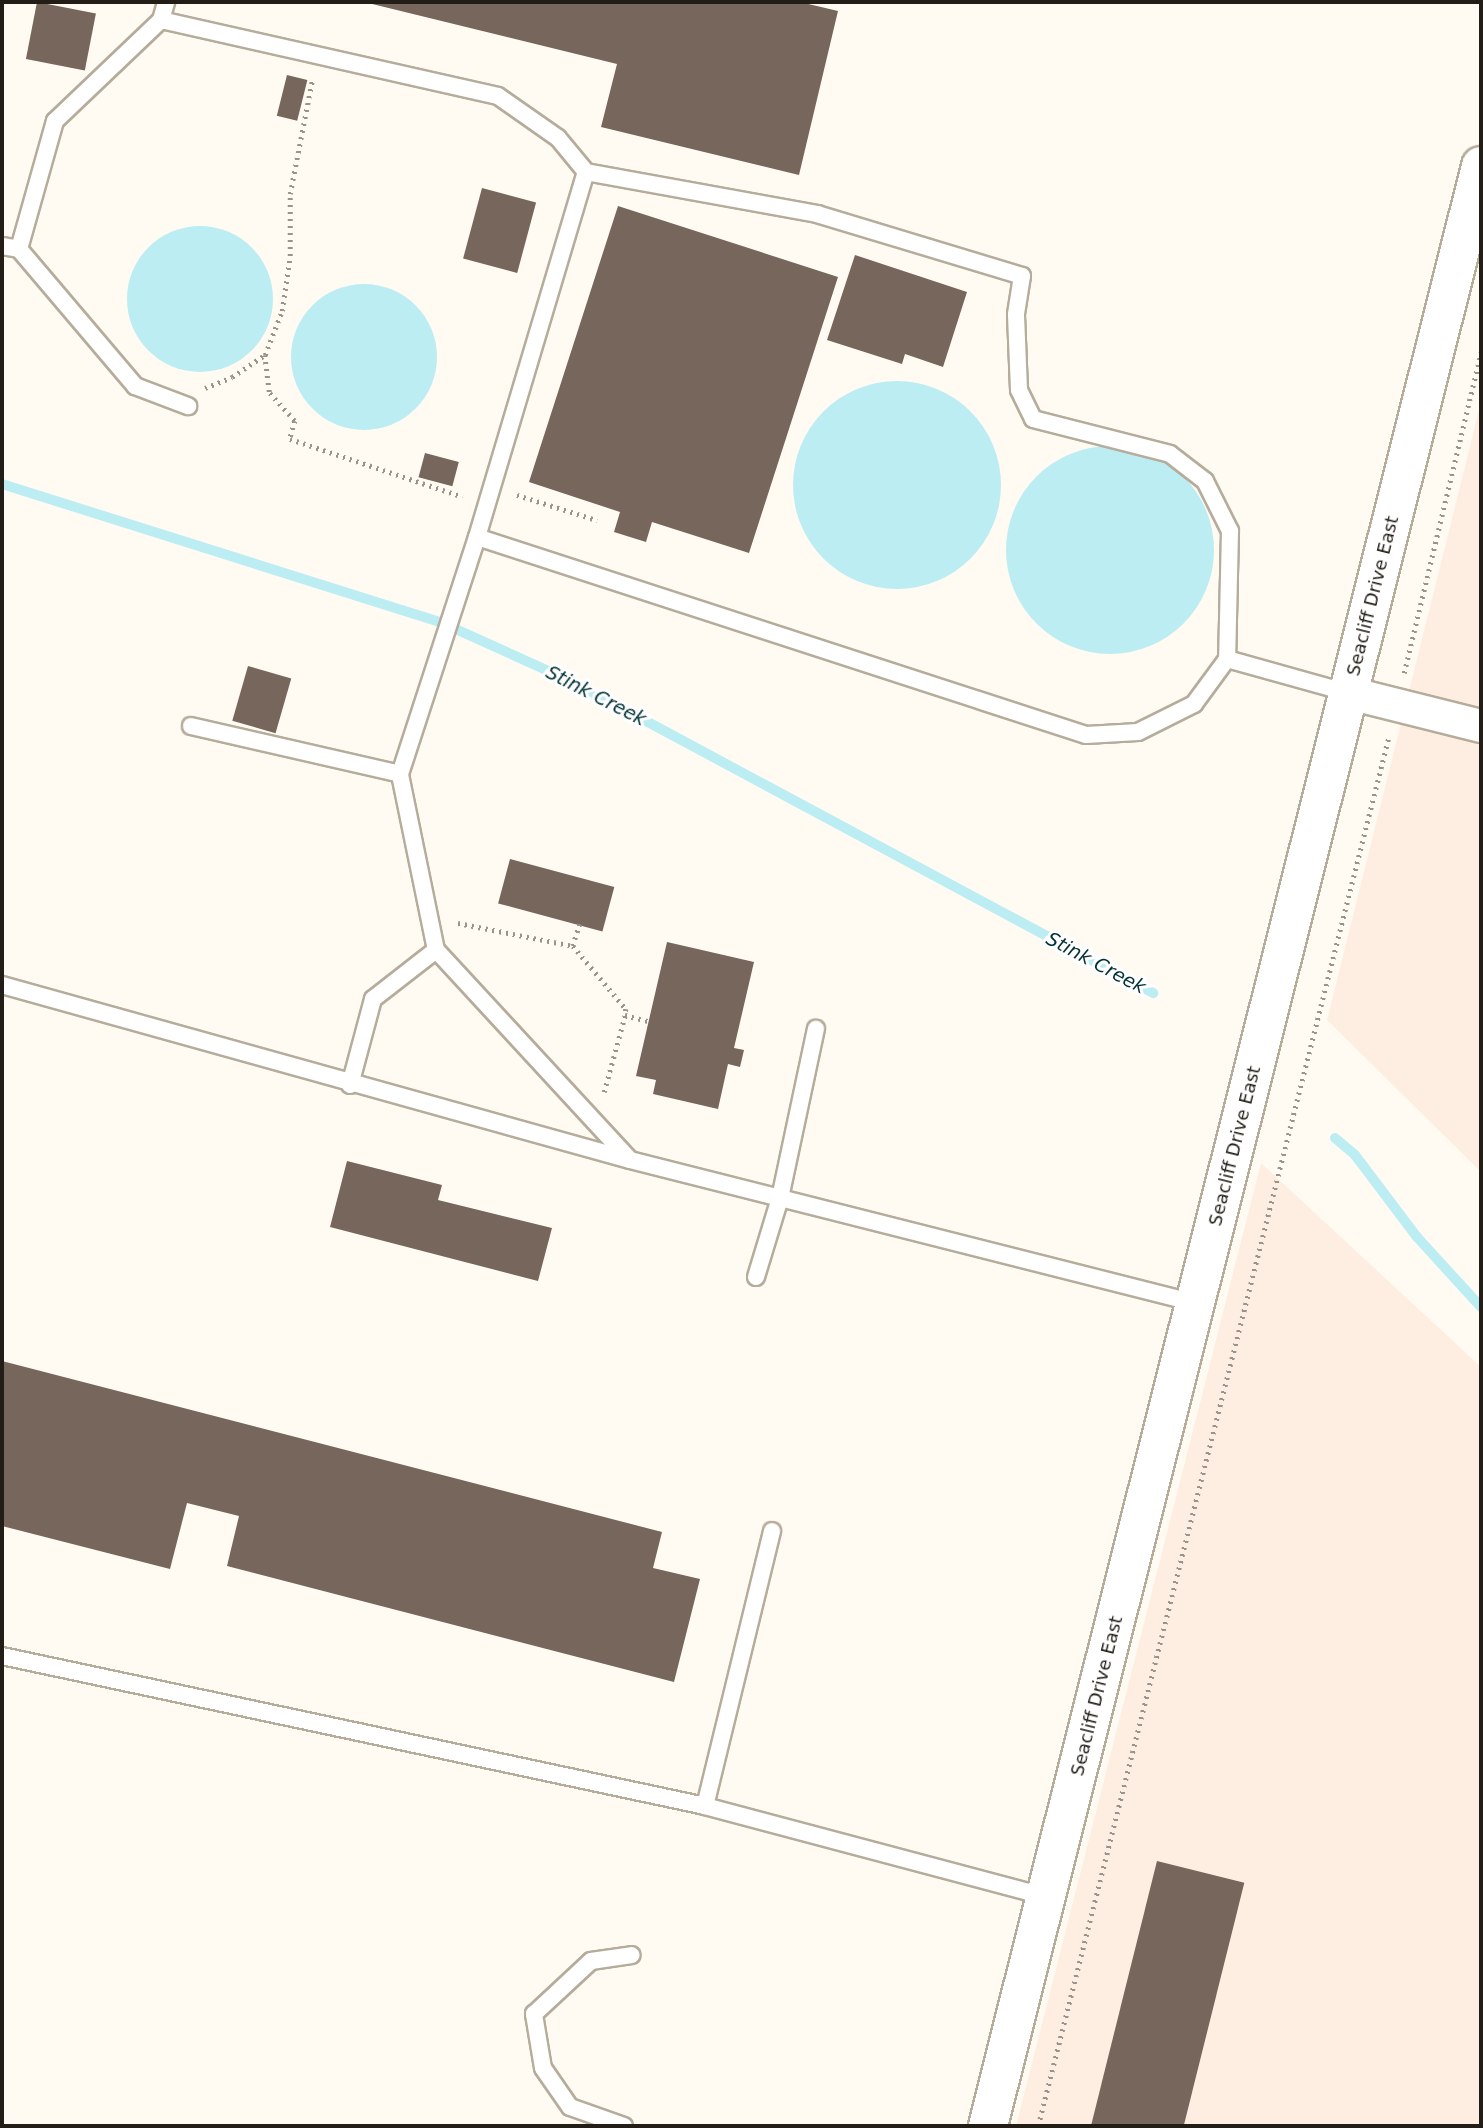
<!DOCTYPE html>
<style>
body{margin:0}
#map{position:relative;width:1483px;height:2128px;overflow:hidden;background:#fffbf3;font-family:"DejaVu Sans",sans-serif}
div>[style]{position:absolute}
.commercial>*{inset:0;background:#feeee2}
.water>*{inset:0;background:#bcedf3}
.round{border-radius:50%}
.stream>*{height:10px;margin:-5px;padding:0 5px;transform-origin:5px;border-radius:5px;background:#bcedf3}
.building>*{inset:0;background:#77665c;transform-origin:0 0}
.path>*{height:4.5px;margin-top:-2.25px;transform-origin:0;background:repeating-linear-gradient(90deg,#98948c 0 2px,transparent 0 7px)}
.roads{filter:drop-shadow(2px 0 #b6ac9b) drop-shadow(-2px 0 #b6ac9b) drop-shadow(0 2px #b6ac9b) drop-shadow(0 -2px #b6ac9b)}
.lane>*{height:16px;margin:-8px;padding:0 8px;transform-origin:8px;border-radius:8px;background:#fff}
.street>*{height:32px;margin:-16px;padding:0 16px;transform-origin:16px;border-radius:16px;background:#fff}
.secondary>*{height:38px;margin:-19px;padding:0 19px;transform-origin:19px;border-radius:19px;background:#fff}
span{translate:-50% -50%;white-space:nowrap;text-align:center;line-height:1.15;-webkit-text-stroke:6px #fff;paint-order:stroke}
.street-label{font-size:18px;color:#221e17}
.water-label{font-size:19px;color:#013136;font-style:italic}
.frame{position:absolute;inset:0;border:4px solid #221e17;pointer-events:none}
</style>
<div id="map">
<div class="commercial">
<div style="clip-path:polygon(1481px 402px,1481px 1172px,1327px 1020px)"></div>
<div style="clip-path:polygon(1261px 1163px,1481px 1367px,1481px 2126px,1016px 2126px)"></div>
</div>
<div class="water">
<div class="round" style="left:127px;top:226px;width:146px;height:146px"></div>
<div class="round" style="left:291px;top:284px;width:146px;height:146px"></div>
<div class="round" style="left:793px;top:381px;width:208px;height:208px"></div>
<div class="round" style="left:1006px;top:446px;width:208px;height:208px"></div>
</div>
<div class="stream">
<div style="left:2px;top:484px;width:459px;rotate:17.5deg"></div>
<div style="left:440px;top:622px;width:150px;rotate:24.3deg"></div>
<div style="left:577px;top:684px;width:654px;rotate:28.21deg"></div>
<div style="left:1335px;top:1138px;width:26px;rotate:40deg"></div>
<div style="left:1355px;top:1155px;width:103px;rotate:52.9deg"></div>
<div style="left:1417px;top:1237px;width:95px;rotate:47.6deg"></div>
</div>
<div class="building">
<div style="left:37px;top:2px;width:60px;height:58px;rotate:11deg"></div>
<div style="clip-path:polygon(364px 2px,800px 2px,838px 11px,799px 175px,601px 127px,617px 64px)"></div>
<div style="left:287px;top:75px;width:21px;height:42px;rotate:14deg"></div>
<div style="left:482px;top:188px;width:56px;height:73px;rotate:15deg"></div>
<div style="clip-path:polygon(618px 206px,838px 277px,749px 553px,652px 522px,646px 542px,614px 532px,620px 512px,529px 482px)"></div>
<div style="clip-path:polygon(855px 255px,967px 292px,943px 367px,905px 354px,902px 364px,827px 340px)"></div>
<div style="left:425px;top:453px;width:35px;height:25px;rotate:15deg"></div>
<div style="left:248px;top:666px;width:45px;height:57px;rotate:16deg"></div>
<div style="left:510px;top:859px;width:108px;height:46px;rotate:15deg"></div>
<div style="clip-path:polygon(667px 942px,754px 962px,734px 1048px,744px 1050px,740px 1067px,728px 1064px,718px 1109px,653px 1094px,656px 1080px,636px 1076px)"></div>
<div style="clip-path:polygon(347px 1161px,442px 1185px,438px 1200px,552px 1228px,538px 1281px,330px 1227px)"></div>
<div style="clip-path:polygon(2px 1361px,662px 1532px,653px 1568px,700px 1579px,674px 1682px,227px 1566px,239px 1516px,187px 1503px,170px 1569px,2px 1526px)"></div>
<div style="left:1157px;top:1861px;width:90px;height:273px;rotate:14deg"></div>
</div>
<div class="path">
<div style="left:265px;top:355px;width:38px;rotate:83deg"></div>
<div style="left:270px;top:393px;width:38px;rotate:48deg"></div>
<div style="left:295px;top:421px;width:19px;rotate:106deg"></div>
<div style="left:290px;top:439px;width:182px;rotate:18.5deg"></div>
<div style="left:205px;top:388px;width:29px;rotate:-22deg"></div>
<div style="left:232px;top:377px;width:40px;rotate:-34deg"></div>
<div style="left:265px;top:355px;width:47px;rotate:-68.9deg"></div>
<div style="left:282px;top:311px;width:56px;rotate:-81.7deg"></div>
<div style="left:290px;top:256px;width:62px;rotate:-90deg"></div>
<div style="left:290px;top:194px;width:115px;rotate:-79deg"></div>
<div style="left:517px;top:495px;width:84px;rotate:17.4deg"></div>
<div style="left:1404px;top:673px;width:330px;rotate:-76.5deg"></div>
<div style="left:458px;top:923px;width:117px;rotate:11.3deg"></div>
<div style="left:580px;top:924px;width:23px;rotate:108deg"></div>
<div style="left:573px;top:946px;width:82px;rotate:49.9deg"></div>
<div style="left:626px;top:1009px;width:6px;rotate:99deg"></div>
<div style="left:604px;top:1092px;width:80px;rotate:-74.7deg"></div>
<div style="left:625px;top:1015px;width:24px;rotate:15deg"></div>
<div style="left:1038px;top:2126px;width:1434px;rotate:-75.83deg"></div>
</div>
<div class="roads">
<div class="lane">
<div style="left:161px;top:20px;width:19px;rotate:-74deg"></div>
<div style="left:2px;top:246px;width:17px;rotate:10deg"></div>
<div style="left:19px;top:249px;width:133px;rotate:-74.3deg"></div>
<div style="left:55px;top:121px;width:146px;rotate:-43.6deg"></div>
<div style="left:161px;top:20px;width:345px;rotate:12.7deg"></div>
<div style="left:498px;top:96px;width:73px;rotate:35deg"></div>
<div style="left:558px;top:138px;width:44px;rotate:50.5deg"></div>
<div style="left:19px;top:249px;width:180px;rotate:49.7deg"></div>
<div style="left:135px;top:386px;width:57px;rotate:20.7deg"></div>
<div style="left:477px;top:537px;width:640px;rotate:18.01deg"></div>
<div style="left:1086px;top:735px;width:52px;rotate:-3.3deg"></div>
<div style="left:1138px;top:732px;width:63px;rotate:-26.6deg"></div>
<div style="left:1194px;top:704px;width:56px;rotate:-53.7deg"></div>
<div style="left:1227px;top:659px;width:127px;rotate:15.6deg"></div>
<div style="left:191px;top:726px;width:214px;rotate:12.9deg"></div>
<div style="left:2px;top:985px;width:652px;rotate:15.57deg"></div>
<div style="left:630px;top:1160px;width:583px;rotate:14.2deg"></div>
<div style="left:350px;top:1085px;width:89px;rotate:-75deg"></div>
<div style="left:373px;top:999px;width:80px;rotate:-37.9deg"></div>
<div style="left:630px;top:1160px;width:286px;rotate:-132.7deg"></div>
<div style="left:436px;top:950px;width:180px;rotate:-101.6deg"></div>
<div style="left:400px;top:774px;width:249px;rotate:-72deg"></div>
<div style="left:477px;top:537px;width:381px;rotate:-73.4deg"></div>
<div style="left:586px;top:172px;width:235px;rotate:10.3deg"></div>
<div style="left:817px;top:214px;width:214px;rotate:16.8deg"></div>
<div style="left:1022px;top:276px;width:39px;rotate:99deg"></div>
<div style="left:1016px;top:315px;width:75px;rotate:87.7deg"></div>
<div style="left:1019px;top:390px;width:32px;rotate:64deg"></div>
<div style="left:1033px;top:419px;width:141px;rotate:14.3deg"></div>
<div style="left:1170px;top:454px;width:44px;rotate:37.6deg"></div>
<div style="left:1205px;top:481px;width:56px;rotate:63.4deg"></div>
<div style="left:1230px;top:531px;width:128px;rotate:91.3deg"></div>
<div style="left:756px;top:1277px;width:83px;rotate:-73.1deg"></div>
<div style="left:780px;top:1198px;width:173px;rotate:-78deg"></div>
<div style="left:2px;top:1656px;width:719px;rotate:12.04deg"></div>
<div style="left:705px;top:1806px;width:353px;rotate:14.9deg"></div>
<div style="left:705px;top:1806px;width:283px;rotate:-76.3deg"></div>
<div style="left:624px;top:2126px;width:57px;rotate:-160.6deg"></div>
<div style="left:570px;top:2107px;width:47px;rotate:-124.7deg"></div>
<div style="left:543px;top:2068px;width:55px;rotate:-99.5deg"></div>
<div style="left:534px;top:2014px;width:78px;rotate:-42.9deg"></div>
<div style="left:591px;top:1961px;width:41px;rotate:-8.3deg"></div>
</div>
<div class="street">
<div style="left:1349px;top:693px;width:136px;rotate:14deg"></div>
</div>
<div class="secondary">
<div style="left:988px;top:2126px;width:2021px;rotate:-75.88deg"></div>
</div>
</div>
<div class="street-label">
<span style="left:1373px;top:596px;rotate:-76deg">Seacliff Drive East</span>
<span style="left:1235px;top:1146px;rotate:-76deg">Seacliff Drive East</span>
<span style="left:1097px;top:1696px;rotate:-76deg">Seacliff Drive East</span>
</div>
<div class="water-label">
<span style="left:596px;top:696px;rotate:27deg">Stink Creek</span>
<span style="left:1096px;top:963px;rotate:28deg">Stink Creek</span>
</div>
<div class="frame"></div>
</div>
